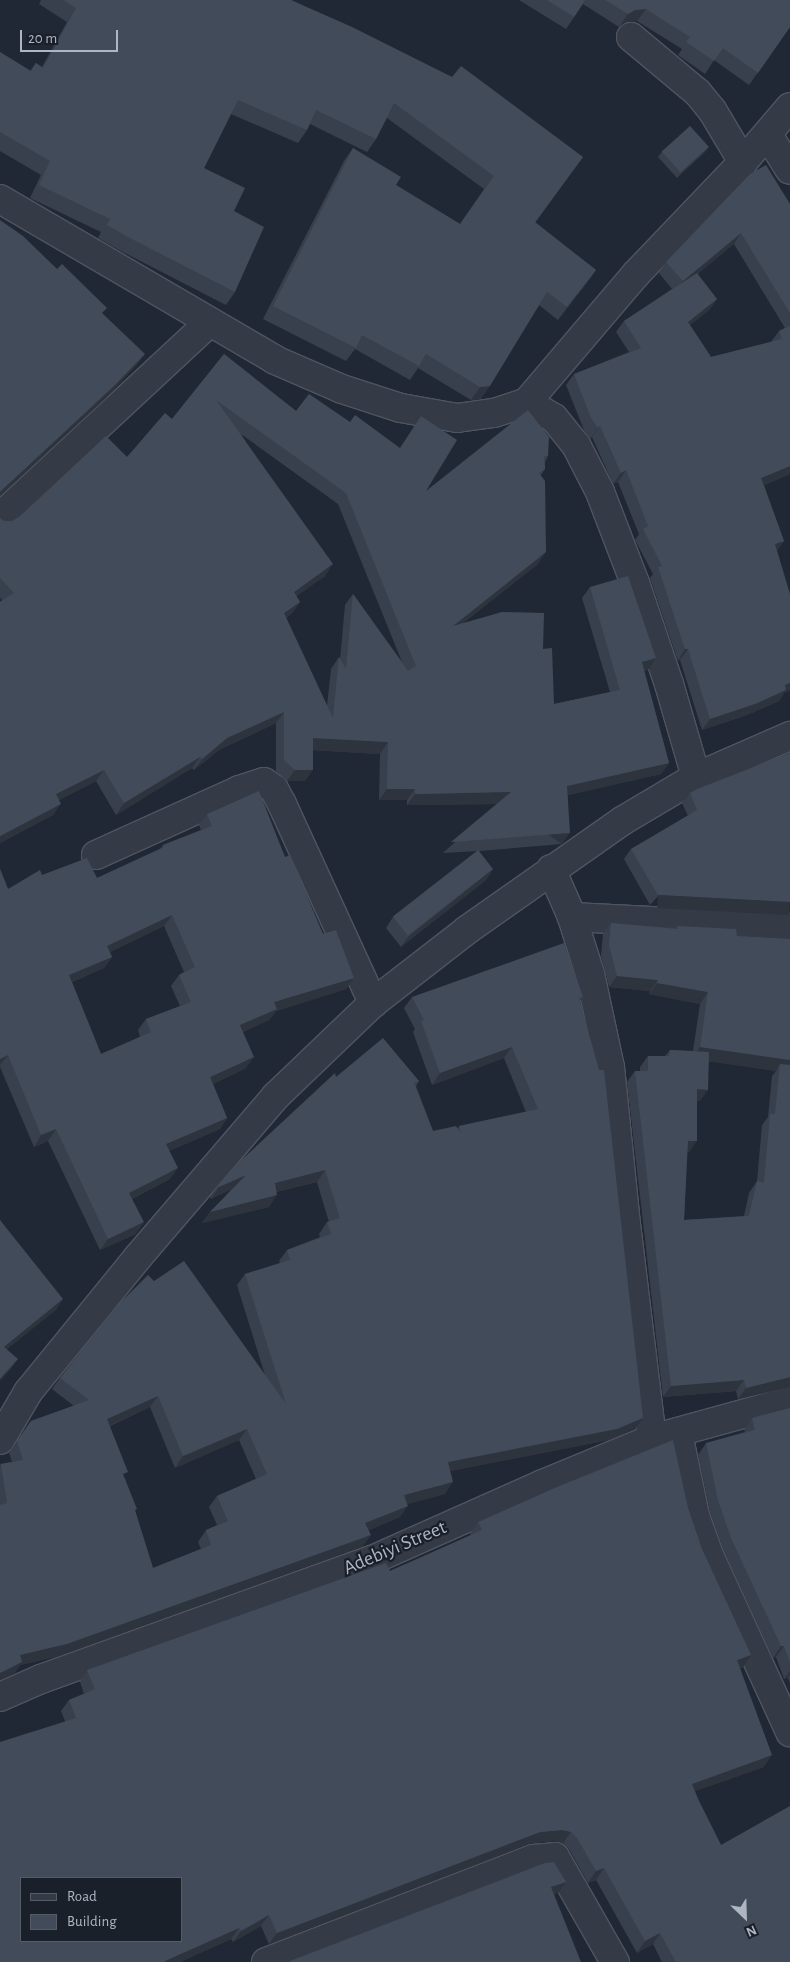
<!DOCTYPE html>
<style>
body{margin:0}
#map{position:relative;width:790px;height:1962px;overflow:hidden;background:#212835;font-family:"Alegreya Sans",sans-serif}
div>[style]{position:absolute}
.roads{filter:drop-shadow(1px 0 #4f5560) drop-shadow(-1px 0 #4f5560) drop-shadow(0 1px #4f5560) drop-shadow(0 -1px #4f5560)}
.street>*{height:28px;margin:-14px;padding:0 14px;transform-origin:14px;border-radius:14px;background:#343a46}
.wall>*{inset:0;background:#39404d}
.shaded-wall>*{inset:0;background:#2e343e;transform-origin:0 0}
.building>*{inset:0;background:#424b59;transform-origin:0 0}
span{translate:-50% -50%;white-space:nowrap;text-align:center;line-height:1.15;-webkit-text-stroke:4.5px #1a202a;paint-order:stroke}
.street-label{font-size:20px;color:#afb5c2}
.legend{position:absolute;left:20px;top:1877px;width:162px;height:65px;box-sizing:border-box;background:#1a202a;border:1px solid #565c67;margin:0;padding:6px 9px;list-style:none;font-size:15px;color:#afb5c2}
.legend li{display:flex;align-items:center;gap:10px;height:25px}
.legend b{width:25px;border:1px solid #565c67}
.north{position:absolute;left:720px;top:1892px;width:50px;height:50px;-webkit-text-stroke:4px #1a202a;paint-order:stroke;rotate:156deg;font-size:14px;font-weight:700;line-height:20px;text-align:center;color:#afb5c2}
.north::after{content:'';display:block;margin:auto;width:18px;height:22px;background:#afb5c2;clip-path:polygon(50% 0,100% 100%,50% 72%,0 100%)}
.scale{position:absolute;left:20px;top:30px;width:98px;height:22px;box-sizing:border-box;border:2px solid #afb5c2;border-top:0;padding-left:6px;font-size:15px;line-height:18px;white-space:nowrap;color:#afb5c2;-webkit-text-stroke:4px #1a202a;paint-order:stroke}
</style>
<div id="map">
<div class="roads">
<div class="street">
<div style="left:631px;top:37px;width:87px;rotate:39.9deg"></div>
<div style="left:698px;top:93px;width:22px;rotate:51deg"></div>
<div style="left:712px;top:110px;width:61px;rotate:59.2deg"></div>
<div style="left:768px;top:135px;width:41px;rotate:57.8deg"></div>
<div style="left:0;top:199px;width:319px;rotate:30.3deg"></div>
<div style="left:275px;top:360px;width:73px;rotate:23.4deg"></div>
<div style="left:342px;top:389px;width:62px;rotate:17.9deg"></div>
<div style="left:401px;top:408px;width:57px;rotate:10.1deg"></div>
<div style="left:457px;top:418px;width:37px;rotate:-8deg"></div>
<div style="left:494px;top:413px;width:35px;rotate:-18deg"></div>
<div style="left:527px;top:402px;width:168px;rotate:-49.6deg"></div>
<div style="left:636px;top:274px;width:155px;rotate:-46.3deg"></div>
<div style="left:743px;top:162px;width:72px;rotate:-49.5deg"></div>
<div style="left:527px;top:402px;width:31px;rotate:31deg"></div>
<div style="left:554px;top:418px;width:35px;rotate:51deg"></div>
<div style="left:576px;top:445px;width:53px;rotate:62.9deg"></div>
<div style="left:600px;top:492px;width:97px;rotate:69deg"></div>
<div style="left:635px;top:583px;width:107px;rotate:71.4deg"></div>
<div style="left:669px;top:684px;width:97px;rotate:73.8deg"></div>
<div style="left:0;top:517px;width:285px;rotate:-42.9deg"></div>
<div style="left:96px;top:855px;width:157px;rotate:-24.4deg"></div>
<div style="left:239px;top:790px;width:26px;rotate:-18deg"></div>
<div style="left:264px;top:782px;width:12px;rotate:35deg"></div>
<div style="left:274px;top:789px;width:17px;rotate:62deg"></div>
<div style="left:282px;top:804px;width:219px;rotate:65.4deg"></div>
<div style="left:551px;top:869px;width:52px;rotate:66.4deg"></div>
<div style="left:572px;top:917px;width:60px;rotate:72.5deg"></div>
<div style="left:590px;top:974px;width:95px;rotate:77.9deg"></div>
<div style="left:610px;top:1067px;width:158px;rotate:84.2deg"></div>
<div style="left:626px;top:1224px;width:217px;rotate:83.1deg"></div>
<div style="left:572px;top:917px;width:218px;rotate:2.9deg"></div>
<div style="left:678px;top:1433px;width:85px;rotate:78.4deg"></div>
<div style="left:695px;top:1516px;width:41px;rotate:70.3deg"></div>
<div style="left:709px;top:1555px;width:195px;rotate:65.4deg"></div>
<div style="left:0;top:1440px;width:56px;rotate:-59.7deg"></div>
<div style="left:28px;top:1392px;width:174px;rotate:-50.8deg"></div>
<div style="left:138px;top:1257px;width:212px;rotate:-49.4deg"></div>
<div style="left:276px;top:1096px;width:134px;rotate:-43.8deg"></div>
<div style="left:373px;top:1003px;width:119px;rotate:-37.8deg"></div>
<div style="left:467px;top:930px;width:189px;rotate:-35.1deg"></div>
<div style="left:622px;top:821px;width:86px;rotate:-30.7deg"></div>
<div style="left:696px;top:777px;width:103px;rotate:-23.6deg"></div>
<div style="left:0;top:1697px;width:45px;rotate:-23.7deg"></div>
<div style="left:41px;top:1679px;width:352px;rotate:-19.8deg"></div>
<div style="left:372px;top:1560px;width:187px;rotate:-24deg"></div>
<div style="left:543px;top:1484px;width:118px;rotate:-22.4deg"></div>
<div style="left:652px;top:1439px;width:143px;rotate:-15.4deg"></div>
<div style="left:266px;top:1962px;width:286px;rotate:-21.1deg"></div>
<div style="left:533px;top:1859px;width:22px;rotate:-5deg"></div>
<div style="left:555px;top:1857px;width:121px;rotate:60.3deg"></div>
</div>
</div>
<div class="wall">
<div style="clip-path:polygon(41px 0,291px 0,583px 157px,535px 223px,596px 270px,586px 284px,558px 320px,539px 305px,481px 399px,471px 400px,418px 368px,410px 380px,355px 349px,346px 361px,263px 319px,344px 161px,353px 148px,396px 185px,460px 224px,484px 189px,387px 118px,376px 139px,367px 152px,310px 124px,307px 130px,298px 143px,231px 114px,204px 168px,234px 211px,235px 292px,226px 305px,119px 250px,98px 238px,101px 232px,30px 198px,41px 175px,0 151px,0 52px,30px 71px,36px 63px,42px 67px,67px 22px,39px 4px)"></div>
<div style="clip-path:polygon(519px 0,790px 0,790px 27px,749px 85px,714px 60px,705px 74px,678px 55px,682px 49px,637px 21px,626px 22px,619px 27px,583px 4px,566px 29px)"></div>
<div style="clip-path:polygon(709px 147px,705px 152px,677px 178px,658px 157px,662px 152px)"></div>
<div style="clip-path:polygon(evenodd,790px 204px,790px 474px,764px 485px,784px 541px,777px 550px,784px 693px,779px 701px,747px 715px,702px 730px,680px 660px,678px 661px,650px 578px,653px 574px,635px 540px,639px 534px,618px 482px,613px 484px,592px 437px,590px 439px,584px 430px,566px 385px,574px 374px,629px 352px,616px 332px,624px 321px,672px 289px,659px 273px,666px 262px,790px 204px,734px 244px,785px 328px,779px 331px,771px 342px,711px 357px,690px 325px,709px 310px,717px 299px,697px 274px,734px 244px)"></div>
<div style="clip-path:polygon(evenodd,224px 354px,296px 411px,426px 491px,548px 456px,545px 462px,545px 469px,541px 475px,538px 564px,463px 623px,543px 649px,554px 704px,610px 692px,582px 598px,590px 587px,648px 670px,644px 671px,669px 763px,661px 774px,568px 795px,562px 844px,479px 851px,493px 869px,486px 880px,401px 947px,386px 928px,393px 917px,478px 851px,443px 853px,497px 804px,407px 805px,407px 800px,379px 800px,380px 754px,313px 750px,305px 781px,287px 781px,276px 771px,276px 723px,219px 750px,194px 770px,192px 768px,116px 815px,96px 781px,59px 800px,53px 815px,0 843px,0 602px,2px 600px,0 598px,0 518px,4px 521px,12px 521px,127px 457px,172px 419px,224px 354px,241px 434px,338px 504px,402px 662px,353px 594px,345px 605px,340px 660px,339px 657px,331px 669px,327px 706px,286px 618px,292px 613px,300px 602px,296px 596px,325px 576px,241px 434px)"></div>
<div style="clip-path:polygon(790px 753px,650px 905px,624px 859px,631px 849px,688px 816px,682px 803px,690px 793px)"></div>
<div style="clip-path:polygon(evenodd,207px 814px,285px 857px,323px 934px,354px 978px,346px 989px,276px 1011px,269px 1020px,243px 1032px,246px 1068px,213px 1084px,227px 1118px,220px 1129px,169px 1151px,170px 1179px,132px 1199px,136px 1234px,100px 1250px,48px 1141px,34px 1147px,0 1067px,0 869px,8px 889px,42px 875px,97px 878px,160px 849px,163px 845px,201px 830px,199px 825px,207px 814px,164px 926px,184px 972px,179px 975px,171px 986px,180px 1006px,146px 1019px,138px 1030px,140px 1037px,101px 1054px,72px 982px,104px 968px,112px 957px,110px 952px,164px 926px)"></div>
<div style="clip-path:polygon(evenodd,611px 923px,675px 928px,677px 926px,737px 936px,790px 939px,790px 1387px,738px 1399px,736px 1391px,663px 1397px,627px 1082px,635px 1071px,640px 1071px,640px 1067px,648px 1056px,665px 1056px,670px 1050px,693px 1051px,700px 1004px,649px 994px,650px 991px,609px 987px,601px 956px,603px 934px,611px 923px,709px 1061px,776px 1071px,772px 1076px,768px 1117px,762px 1125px,757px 1181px,749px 1193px,744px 1216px,684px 1220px,687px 1152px,689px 1152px,697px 1101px,700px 1101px,709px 1061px)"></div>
<div style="clip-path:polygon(evenodd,412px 997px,583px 997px,580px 1001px,643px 1418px,635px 1429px,609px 1440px,450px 1471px,445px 1494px,407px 1504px,400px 1517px,369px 1530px,363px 1546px,59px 1656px,20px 1665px,14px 1674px,0 1680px,0 1465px,1px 1464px,12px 1462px,9px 1453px,31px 1421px,74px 1406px,52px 1389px,60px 1378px,154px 1281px,265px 1375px,237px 1285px,245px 1274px,280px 1263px,279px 1261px,287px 1250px,320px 1237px,319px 1234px,327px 1222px,329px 1222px,317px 1182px,276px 1192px,269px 1207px,202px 1223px,210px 1212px,232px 1189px,211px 1199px,210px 1197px,218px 1186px,336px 1077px,419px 1081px,416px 1086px,433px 1131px,458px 1128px,459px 1126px,526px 1112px,504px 1058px,432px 1085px,413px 1032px,415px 1029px,404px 1008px,412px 997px,150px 1407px,175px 1468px,239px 1440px,256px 1479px,217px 1496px,209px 1507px,217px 1525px,206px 1530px,198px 1542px,201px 1549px,153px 1568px,124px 1478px,110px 1426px,150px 1407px)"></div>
<div style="clip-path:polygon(790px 1408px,790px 1683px,788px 1678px,784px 1679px,776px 1657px,773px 1658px,723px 1549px,710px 1512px,698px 1455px,706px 1443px,745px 1432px,744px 1430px,752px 1418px)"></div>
<div style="clip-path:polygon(688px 1508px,702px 1549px,751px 1655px,743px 1667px,740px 1668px,764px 1767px,695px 1791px,698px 1799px,721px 1845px,790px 1962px,662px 1962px,653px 1944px,637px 1953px,596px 1880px,588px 1883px,569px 1849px,563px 1843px,554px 1841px,532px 1843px,269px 1944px,261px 1926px,233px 1942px,231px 1939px,180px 1962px,0 1962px,65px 1721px,61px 1711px,69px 1700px,84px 1694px,80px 1682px,87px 1670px,390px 1571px,471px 1536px,470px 1534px,478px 1522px)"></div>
</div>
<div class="shaded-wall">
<div style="clip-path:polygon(646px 9px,637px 21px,626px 22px,619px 27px,628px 14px,635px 10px)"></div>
<div style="clip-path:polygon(709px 147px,705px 152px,677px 178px,681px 173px)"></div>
<div style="clip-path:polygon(741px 233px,734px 244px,675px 293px,683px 281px)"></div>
<div style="clip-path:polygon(596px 270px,586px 284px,558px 320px,567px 307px)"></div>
<div style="clip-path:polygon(717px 299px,709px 310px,680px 333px,688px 322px)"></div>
<div style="clip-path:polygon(145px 354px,137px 365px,106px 398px,0 496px,0 492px)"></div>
<div style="clip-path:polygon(490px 386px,481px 399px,471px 400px,480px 387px)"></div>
<div style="clip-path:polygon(600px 426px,592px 437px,590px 439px,598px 428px)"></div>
<div style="clip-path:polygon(790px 466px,790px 474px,754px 490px,761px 478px)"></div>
<div style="clip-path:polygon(626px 470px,618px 482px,613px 484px,621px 473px)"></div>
<div style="clip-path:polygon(784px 541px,776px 552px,775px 544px)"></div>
<div style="clip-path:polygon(546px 552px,538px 564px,445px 637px,453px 626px)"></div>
<div style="clip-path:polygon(333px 564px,325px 576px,286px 604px,294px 592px)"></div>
<div style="clip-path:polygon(300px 602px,292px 613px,276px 625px,284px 613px)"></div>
<div style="clip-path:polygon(685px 649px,688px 649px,680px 660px,678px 661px)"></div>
<div style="clip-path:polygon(656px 658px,648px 670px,634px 674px,642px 662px)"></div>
<div style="clip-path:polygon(790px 683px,790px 691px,784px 693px,779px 701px,747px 715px,702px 730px,710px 719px)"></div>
<div style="clip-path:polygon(284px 712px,276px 723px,219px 750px,194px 770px,202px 759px,227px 738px)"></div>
<div style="clip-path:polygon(313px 738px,388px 742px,380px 754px,305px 750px)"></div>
<div style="clip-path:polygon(200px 757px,192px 768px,116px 815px,124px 803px)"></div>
<div style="clip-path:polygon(669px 763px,661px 774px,559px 797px,567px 786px)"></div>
<div style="clip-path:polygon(104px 770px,96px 781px,48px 805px,56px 794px)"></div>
<div style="clip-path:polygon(295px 770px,313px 770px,305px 781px,287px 781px)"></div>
<div style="clip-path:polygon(387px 789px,415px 789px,407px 800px,379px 800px)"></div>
<div style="clip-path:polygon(511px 792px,503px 804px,407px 805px,415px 794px)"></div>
<div style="clip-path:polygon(61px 804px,53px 815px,0 843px,0 836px)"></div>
<div style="left:570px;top:833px;width:14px;height:119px;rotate:126deg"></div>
<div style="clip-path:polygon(493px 869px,486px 880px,401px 947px,408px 937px)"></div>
<div style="left:658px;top:895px;width:132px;height:13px;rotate:3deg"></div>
<div style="clip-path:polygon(172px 915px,164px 926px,99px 957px,107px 946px)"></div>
<div style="clip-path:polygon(112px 957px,104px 968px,61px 986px,69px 975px)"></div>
<div style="clip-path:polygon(617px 976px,658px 980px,650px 991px,609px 987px)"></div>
<div style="clip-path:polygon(354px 978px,346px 989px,276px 1011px,269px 1020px,232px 1037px,240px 1025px,274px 1002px)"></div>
<div style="clip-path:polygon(657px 983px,708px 992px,700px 1004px,649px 994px)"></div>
<div style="clip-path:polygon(512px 1047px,504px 1058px,432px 1085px,440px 1073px)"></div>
<div style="clip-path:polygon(700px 1047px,790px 1060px,790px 1071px,780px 1064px,776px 1071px,692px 1059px)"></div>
<div style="clip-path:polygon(8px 1055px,0 1065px,0 1059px)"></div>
<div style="clip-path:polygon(254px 1057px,246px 1068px,202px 1089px,210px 1077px)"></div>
<div style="clip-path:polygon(697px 1089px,708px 1090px,700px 1101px,689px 1101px)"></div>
<div style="clip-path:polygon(227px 1118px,220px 1129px,158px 1156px,166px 1144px)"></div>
<div style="clip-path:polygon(56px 1129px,48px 1141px,34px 1147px,41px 1135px)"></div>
<div style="clip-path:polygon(688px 1141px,697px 1141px,689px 1152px,680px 1152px)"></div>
<div style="clip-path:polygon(178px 1168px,170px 1179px,121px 1204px,129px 1193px)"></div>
<div style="clip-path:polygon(325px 1170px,317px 1182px,267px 1194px,275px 1183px)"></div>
<div style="clip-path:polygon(246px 1175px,238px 1186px,211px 1199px,219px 1187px)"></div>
<div style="clip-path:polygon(277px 1195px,269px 1207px,202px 1223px,210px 1212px)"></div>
<div style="clip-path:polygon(144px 1222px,136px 1234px,100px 1250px,108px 1239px)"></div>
<div style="clip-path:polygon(63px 1299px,56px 1310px,0 1355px,4px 1347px)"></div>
<div style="clip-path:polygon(18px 1359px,10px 1370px,0 1381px,0 1379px)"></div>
<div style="clip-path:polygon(790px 1377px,790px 1387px,738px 1399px,746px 1388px)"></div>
<div style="clip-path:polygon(744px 1380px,736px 1391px,663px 1397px,671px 1386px)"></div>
<div style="clip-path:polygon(158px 1396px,150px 1407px,99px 1430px,107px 1419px)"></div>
<div style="clip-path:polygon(643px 1418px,635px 1429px,609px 1440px,440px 1473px,448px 1462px)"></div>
<div style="clip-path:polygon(247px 1429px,239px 1440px,175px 1468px,183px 1456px)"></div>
<div style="clip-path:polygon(453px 1482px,445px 1494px,396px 1507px,404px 1495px)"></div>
<div style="clip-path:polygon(408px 1506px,400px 1517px,357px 1535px,365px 1523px)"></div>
<div style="clip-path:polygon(371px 1535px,363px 1546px,59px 1656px,20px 1665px,14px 1674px,0 1680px,0 1673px,20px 1655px)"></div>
<div style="clip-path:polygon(781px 1646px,784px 1646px,776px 1657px,773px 1658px)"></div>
<div style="clip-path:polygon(751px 1655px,743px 1667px,730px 1671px,737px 1660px)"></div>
<div style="clip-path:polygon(790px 1671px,790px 1675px,788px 1678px,784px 1679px)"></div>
<div style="clip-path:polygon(772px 1755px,764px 1767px,684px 1795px,692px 1784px)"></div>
<div style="clip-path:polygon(562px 1830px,571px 1832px,563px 1843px,554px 1841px,532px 1843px,269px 1944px,277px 1933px,540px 1832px)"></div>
<div style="clip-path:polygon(604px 1868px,596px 1880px,588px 1883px,596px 1871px)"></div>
<div style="clip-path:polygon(566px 1882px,558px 1893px,543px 1899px,551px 1887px)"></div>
<div style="clip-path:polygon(269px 1915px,261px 1926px,233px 1942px,241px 1931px)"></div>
<div style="clip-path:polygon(239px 1928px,231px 1939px,180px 1962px,164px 1962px,165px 1961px)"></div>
<div style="clip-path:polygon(660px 1933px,653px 1944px,637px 1953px,645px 1941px)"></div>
</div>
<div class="building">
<div style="clip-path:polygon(63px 0,291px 0,352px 27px,452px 77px,461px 66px,583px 157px,535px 222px,596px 270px,567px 307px,547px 292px,490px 386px,480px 387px,426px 354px,419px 366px,362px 335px,356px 348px,273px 306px,353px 148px,401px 177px,396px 185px,460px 224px,494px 176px,394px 103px,376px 139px,316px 110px,307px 130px,238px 100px,204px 168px,245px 188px,234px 211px,264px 227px,235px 292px,128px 237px,107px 225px,110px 219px,39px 185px,50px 161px,0 132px,0 52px,31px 71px,36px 63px,43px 68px,76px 8px)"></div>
<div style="clip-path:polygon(547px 0,585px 0,574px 17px)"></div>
<div style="clip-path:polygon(605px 0,790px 0,790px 27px,758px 73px,723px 48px,714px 61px,686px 42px,690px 37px,646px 9px,635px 10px,628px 14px)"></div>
<div style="left:690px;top:126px;width:28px;height:38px;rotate:48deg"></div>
<div style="clip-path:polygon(766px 165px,790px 204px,790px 313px,741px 233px,683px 281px,666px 262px,750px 174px)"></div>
<div style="clip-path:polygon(0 220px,23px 236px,57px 269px,62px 264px,107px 308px,102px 313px,145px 354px,114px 386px,0 492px)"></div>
<div style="clip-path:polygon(697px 273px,717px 299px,688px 322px,711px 357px,782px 339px,779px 331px,790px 326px,790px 466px,761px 478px,784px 541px,775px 544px,790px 594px,790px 683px,785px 685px,786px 690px,755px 704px,710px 719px,688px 649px,685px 649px,658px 567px,662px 566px,643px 529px,648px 526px,626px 470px,621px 473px,600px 426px,598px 428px,591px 418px,574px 374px,641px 348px,624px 321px)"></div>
<div style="clip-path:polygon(evenodd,224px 354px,296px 411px,309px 394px,350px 422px,355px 415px,400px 448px,421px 416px,457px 440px,426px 491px,528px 410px,549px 437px,548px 456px,544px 457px,545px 469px,539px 473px,545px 481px,546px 552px,453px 626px,502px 612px,544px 613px,543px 649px,552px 648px,554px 704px,620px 690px,590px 587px,628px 576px,656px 658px,642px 662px,669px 763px,567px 786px,570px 833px,451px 842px,511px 792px,415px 794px,415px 789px,387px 789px,388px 742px,313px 738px,313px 770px,295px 770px,284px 760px,284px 712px,227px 738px,202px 759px,200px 757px,124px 803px,104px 770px,56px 794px,61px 804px,0 836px,0 602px,14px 593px,0 578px,0 518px,4px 521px,12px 521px,19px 517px,106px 436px,127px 457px,165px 413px,172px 419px,224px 354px,216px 400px,346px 493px,416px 666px,408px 671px,353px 594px,346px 669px,339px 657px,333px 718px,284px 613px,300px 602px,294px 592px,333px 564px,216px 400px)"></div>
<div style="clip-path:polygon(790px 753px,790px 902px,658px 895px,631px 849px,697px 810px,690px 793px,697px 789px)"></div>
<div style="clip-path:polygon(evenodd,259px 791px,285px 857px,290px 855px,323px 934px,336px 930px,354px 978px,274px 1002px,277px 1009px,240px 1025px,254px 1057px,210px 1077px,227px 1118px,166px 1144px,178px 1168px,129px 1193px,144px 1222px,108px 1239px,56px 1129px,41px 1135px,8px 1055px,0 1059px,0 869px,8px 889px,40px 870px,42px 875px,87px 858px,97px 878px,164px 847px,163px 845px,212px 826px,207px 814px,259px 791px,172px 915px,195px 967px,179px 975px,191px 1002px,146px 1019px,151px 1032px,101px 1054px,69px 975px,112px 957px,107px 946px,172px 915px)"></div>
<div style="left:478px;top:850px;width:24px;height:108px;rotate:52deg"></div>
<div style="clip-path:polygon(611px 923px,678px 929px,677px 926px,736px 929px,737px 936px,790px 939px,790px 1060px,700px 1047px,708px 992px,657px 983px,658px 980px,617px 976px,609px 945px)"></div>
<div style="clip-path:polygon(evenodd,564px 943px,583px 997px,579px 998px,599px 1070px,604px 1070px,643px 1418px,617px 1429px,448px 1462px,453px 1482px,404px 1495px,408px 1506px,365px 1523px,371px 1535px,67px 1644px,20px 1655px,22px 1662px,0 1673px,0 1505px,7px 1503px,1px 1464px,23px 1460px,17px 1441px,31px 1421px,89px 1400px,60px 1378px,115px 1308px,148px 1275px,154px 1281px,184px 1261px,286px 1404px,245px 1274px,290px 1260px,287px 1250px,331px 1234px,327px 1222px,340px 1218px,325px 1170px,275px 1183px,277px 1195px,210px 1212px,246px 1175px,219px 1187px,218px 1186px,235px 1166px,335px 1073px,336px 1077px,383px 1038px,419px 1081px,414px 1083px,433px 1131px,456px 1126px,461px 1133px,459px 1126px,538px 1109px,512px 1047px,440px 1073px,421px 1021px,424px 1020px,412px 997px,564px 943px,158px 1396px,183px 1456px,247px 1429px,267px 1474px,217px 1496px,228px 1521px,206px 1530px,211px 1545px,153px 1568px,135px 1510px,137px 1509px,123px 1474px,128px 1472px,107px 1419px,158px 1396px)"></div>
<div style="clip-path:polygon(670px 1050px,709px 1052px,708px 1090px,697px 1089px,697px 1141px,688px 1141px,684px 1220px,749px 1216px,757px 1181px,764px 1183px,770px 1114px,775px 1114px,780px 1064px,790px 1065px,790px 1377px,746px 1388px,744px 1380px,671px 1386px,635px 1071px,648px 1071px,648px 1056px,669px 1056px)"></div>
<div style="clip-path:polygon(0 1220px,63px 1299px,4px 1347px,18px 1359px,0 1379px)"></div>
<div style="clip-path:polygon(790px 1408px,790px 1662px,784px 1646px,781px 1646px,731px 1538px,718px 1500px,706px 1443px,755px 1430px,752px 1418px)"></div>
<div style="clip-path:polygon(evenodd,673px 1440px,688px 1508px,702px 1549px,751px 1655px,737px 1660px,772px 1755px,692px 1784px,698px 1799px,721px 1845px,790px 1806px,790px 1962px,676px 1962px,660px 1933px,645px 1941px,604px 1868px,596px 1871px,577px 1838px,571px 1832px,562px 1830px,540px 1832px,277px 1933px,269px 1915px,241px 1931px,239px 1928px,165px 1961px,165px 1962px,0 1962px,0 1742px,76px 1718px,69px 1700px,95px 1689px,87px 1670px,386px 1563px,390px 1571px,482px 1530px,478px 1522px,557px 1487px,673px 1440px,21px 1878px,181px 1878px,181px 1941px,21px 1941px,21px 1878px)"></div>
<div style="clip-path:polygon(554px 1862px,566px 1882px,551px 1887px,581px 1962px,290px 1962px,290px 1961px,545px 1863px)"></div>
</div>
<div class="street-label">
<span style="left:395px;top:1548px;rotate:-23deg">Adebiyi Street</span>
</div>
<ul class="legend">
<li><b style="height:6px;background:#343a46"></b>Road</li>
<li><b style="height:14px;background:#424b59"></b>Building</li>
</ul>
<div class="north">N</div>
<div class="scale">20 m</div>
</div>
